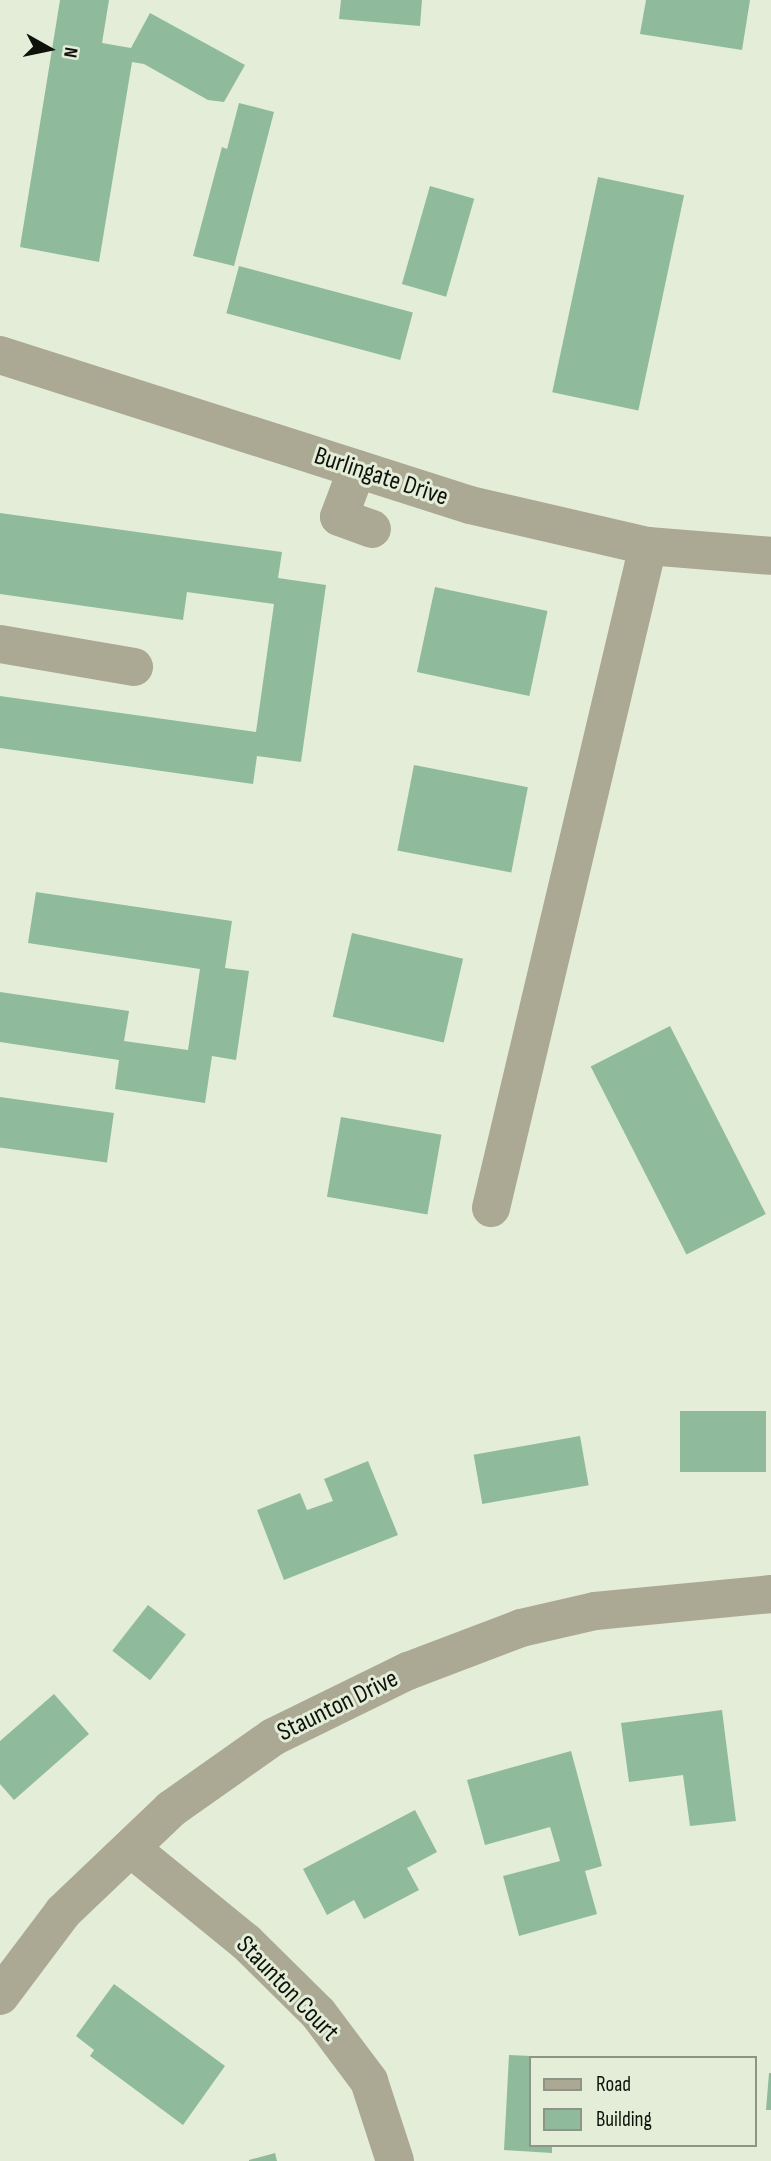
<!DOCTYPE html>
<style>
body{margin:0}
#map{position:relative;width:771px;height:2161px;overflow:hidden;background:#e3edd8;font-family:"Sofia Sans Condensed",sans-serif}
div>[style]{position:absolute}
.building>*{inset:0;background:#8fbb9c;transform-origin:0 0}
.minor>*{height:38px;margin:-19px;padding:0 19px;transform-origin:19px;border-radius:19px;background:#aba893}
span{translate:-50% -50%;white-space:nowrap;text-align:center;line-height:1.15;-webkit-text-stroke:6px #e3edd8;paint-order:stroke}
.street-label{font-size:26px;color:#0f120b}
.legend{position:absolute;left:529px;top:2056px;width:228px;height:91px;box-sizing:border-box;background:#e3edd8;border:2px solid #8e9586;margin:0;padding:9px 12px;list-style:none;font-size:21px;color:#0f120b}
.legend li{display:flex;align-items:center;gap:14px;height:35px}
.legend b{width:35px;border:2px solid #8e9586}
.north{position:absolute;left:14px;top:14px;width:70px;height:70px;-webkit-text-stroke:5px #e3edd8;paint-order:stroke;rotate:99deg;font-size:19px;font-weight:700;line-height:28px;text-align:center;color:#0f120b}
.north::after{content:'';display:block;margin:auto;width:24px;height:32px;background:#0f120b;clip-path:polygon(50% 0,100% 100%,50% 72%,0 100%)}
</style>
<div id="map">
<div class="building">
<div style="clip-path:polygon(60px 0,109px 0,102px 43px,131px 48px,150px 13px,245px 65px,224px 102px,208px 100px,144px 64px,132px 62px,99px 262px,20px 247px)"></div>
<div style="clip-path:polygon(341px 0,422px 0,420px 26px,339px 19px)"></div>
<div style="clip-path:polygon(646px 0,750px 0,742px 50px,640px 34px)"></div>
<div style="clip-path:polygon(239px 103px,274px 112px,234px 266px,193px 256px,222px 147px,227px 149px)"></div>
<div style="left:598px;top:177px;width:88px;height:220px;rotate:12deg"></div>
<div style="left:430px;top:186px;width:46px;height:102px;rotate:16deg"></div>
<div style="left:239px;top:266px;width:180px;height:49px;rotate:15deg"></div>
<div style="clip-path:polygon(0 513px,282px 552px,278px 578px,326px 585px,301px 762px,257px 756px,253px 784px,0 748px,0 696px,256px 732px,274px 604px,187px 592px,183px 620px,0 594px)"></div>
<div style="left:435px;top:587px;width:115px;height:87px;rotate:12deg"></div>
<div style="left:414px;top:765px;width:116px;height:87px;rotate:11deg"></div>
<div style="clip-path:polygon(36px 892px,232px 921px,225px 968px,249px 971px,236px 1060px,212px 1056px,205px 1103px,115px 1089px,119px 1060px,0 1042px,0 992px,129px 1011px,124px 1041px,188px 1050px,200px 969px,28px 943px)"></div>
<div style="left:352px;top:933px;width:114px;height:86px;rotate:13deg"></div>
<div style="left:670px;top:1026px;width:211px;height:89px;rotate:63deg"></div>
<div style="left:0;top:1097px;width:115px;height:50px;rotate:8deg"></div>
<div style="left:341px;top:1117px;width:102px;height:81px;rotate:10deg"></div>
<div style="left:680px;top:1411px;width:86px;height:61px"></div>
<div style="left:580px;top:1436px;width:50px;height:108px;rotate:80deg"></div>
<div style="clip-path:polygon(368px 1461px,398px 1535px,284px 1580px,257px 1510px,300px 1493px,307px 1510px,333px 1501px,324px 1479px)"></div>
<div style="left:148px;top:1605px;width:48px;height:58px;rotate:38deg"></div>
<div style="clip-path:polygon(54px 1694px,89px 1734px,14px 1800px,0 1784px,0 1741px)"></div>
<div style="clip-path:polygon(722px 1710px,736px 1821px,690px 1826px,683px 1775px,629px 1782px,621px 1723px)"></div>
<div style="clip-path:polygon(571px 1751px,602px 1866px,585px 1871px,597px 1914px,519px 1936px,503px 1876px,560px 1861px,550px 1827px,485px 1845px,467px 1780px)"></div>
<div style="clip-path:polygon(415px 1810px,437px 1852px,407px 1868px,419px 1890px,364px 1919px,354px 1900px,327px 1915px,303px 1869px)"></div>
<div style="clip-path:polygon(114px 1984px,225px 2066px,183px 2125px,90px 2056px,94px 2050px,76px 2036px)"></div>
<div style="clip-path:polygon(509px 2055px,531px 2056px,531px 2145px,552px 2145px,552px 2153px,504px 2150px)"></div>
<div style="clip-path:polygon(769px 2073px,771px 2073px,771px 2110px,766px 2110px)"></div>
<div style="clip-path:polygon(275px 2153px,277px 2161px,249px 2161px,249px 2160px)"></div>
</div>
<div class="minor">
<div style="left:0;top:355px;width:493px;rotate:17.7deg"></div>
<div style="left:470px;top:505px;width:183px;rotate:13deg"></div>
<div style="left:648px;top:546px;width:123px;rotate:4.6deg"></div>
<div style="left:357px;top:469px;width:51px;rotate:110.6deg"></div>
<div style="left:339px;top:517px;width:35px;rotate:20deg"></div>
<div style="left:0;top:644px;width:136px;rotate:9.7deg"></div>
<div style="left:491px;top:1208px;width:680px;rotate:-76.66deg"></div>
<div style="left:133px;top:1850px;width:146px;rotate:39.2deg"></div>
<div style="left:246px;top:1942px;width:101px;rotate:44.6deg"></div>
<div style="left:318px;top:2013px;width:85px;rotate:53.1deg"></div>
<div style="left:369px;top:2081px;width:84px;rotate:72deg"></div>
<div style="left:0;top:1996px;width:105px;rotate:-53.1deg"></div>
<div style="left:63px;top:1912px;width:149px;rotate:-43.6deg"></div>
<div style="left:171px;top:1809px;width:125px;rotate:-35.2deg"></div>
<div style="left:273px;top:1737px;width:150px;rotate:-26.1deg"></div>
<div style="left:408px;top:1671px;width:121px;rotate:-20.8deg"></div>
<div style="left:521px;top:1628px;width:76px;rotate:-12.9deg"></div>
<div style="left:595px;top:1611px;width:177px;rotate:-5.5deg"></div>
</div>
<div class="street-label">
<span style="left:381px;top:477px;rotate:18deg">Burlingate Drive</span>
<span style="left:338px;top:1706px;rotate:-26deg">Staunton Drive</span>
<span style="left:287px;top:1989px;rotate:46deg">Staunton Court</span>
</div>
<ul class="legend">
<li><b style="height:9px;background:#aba893"></b>Road</li>
<li><b style="height:19px;background:#8fbb9c"></b>Building</li>
</ul>
<div class="north">N</div>
</div>
